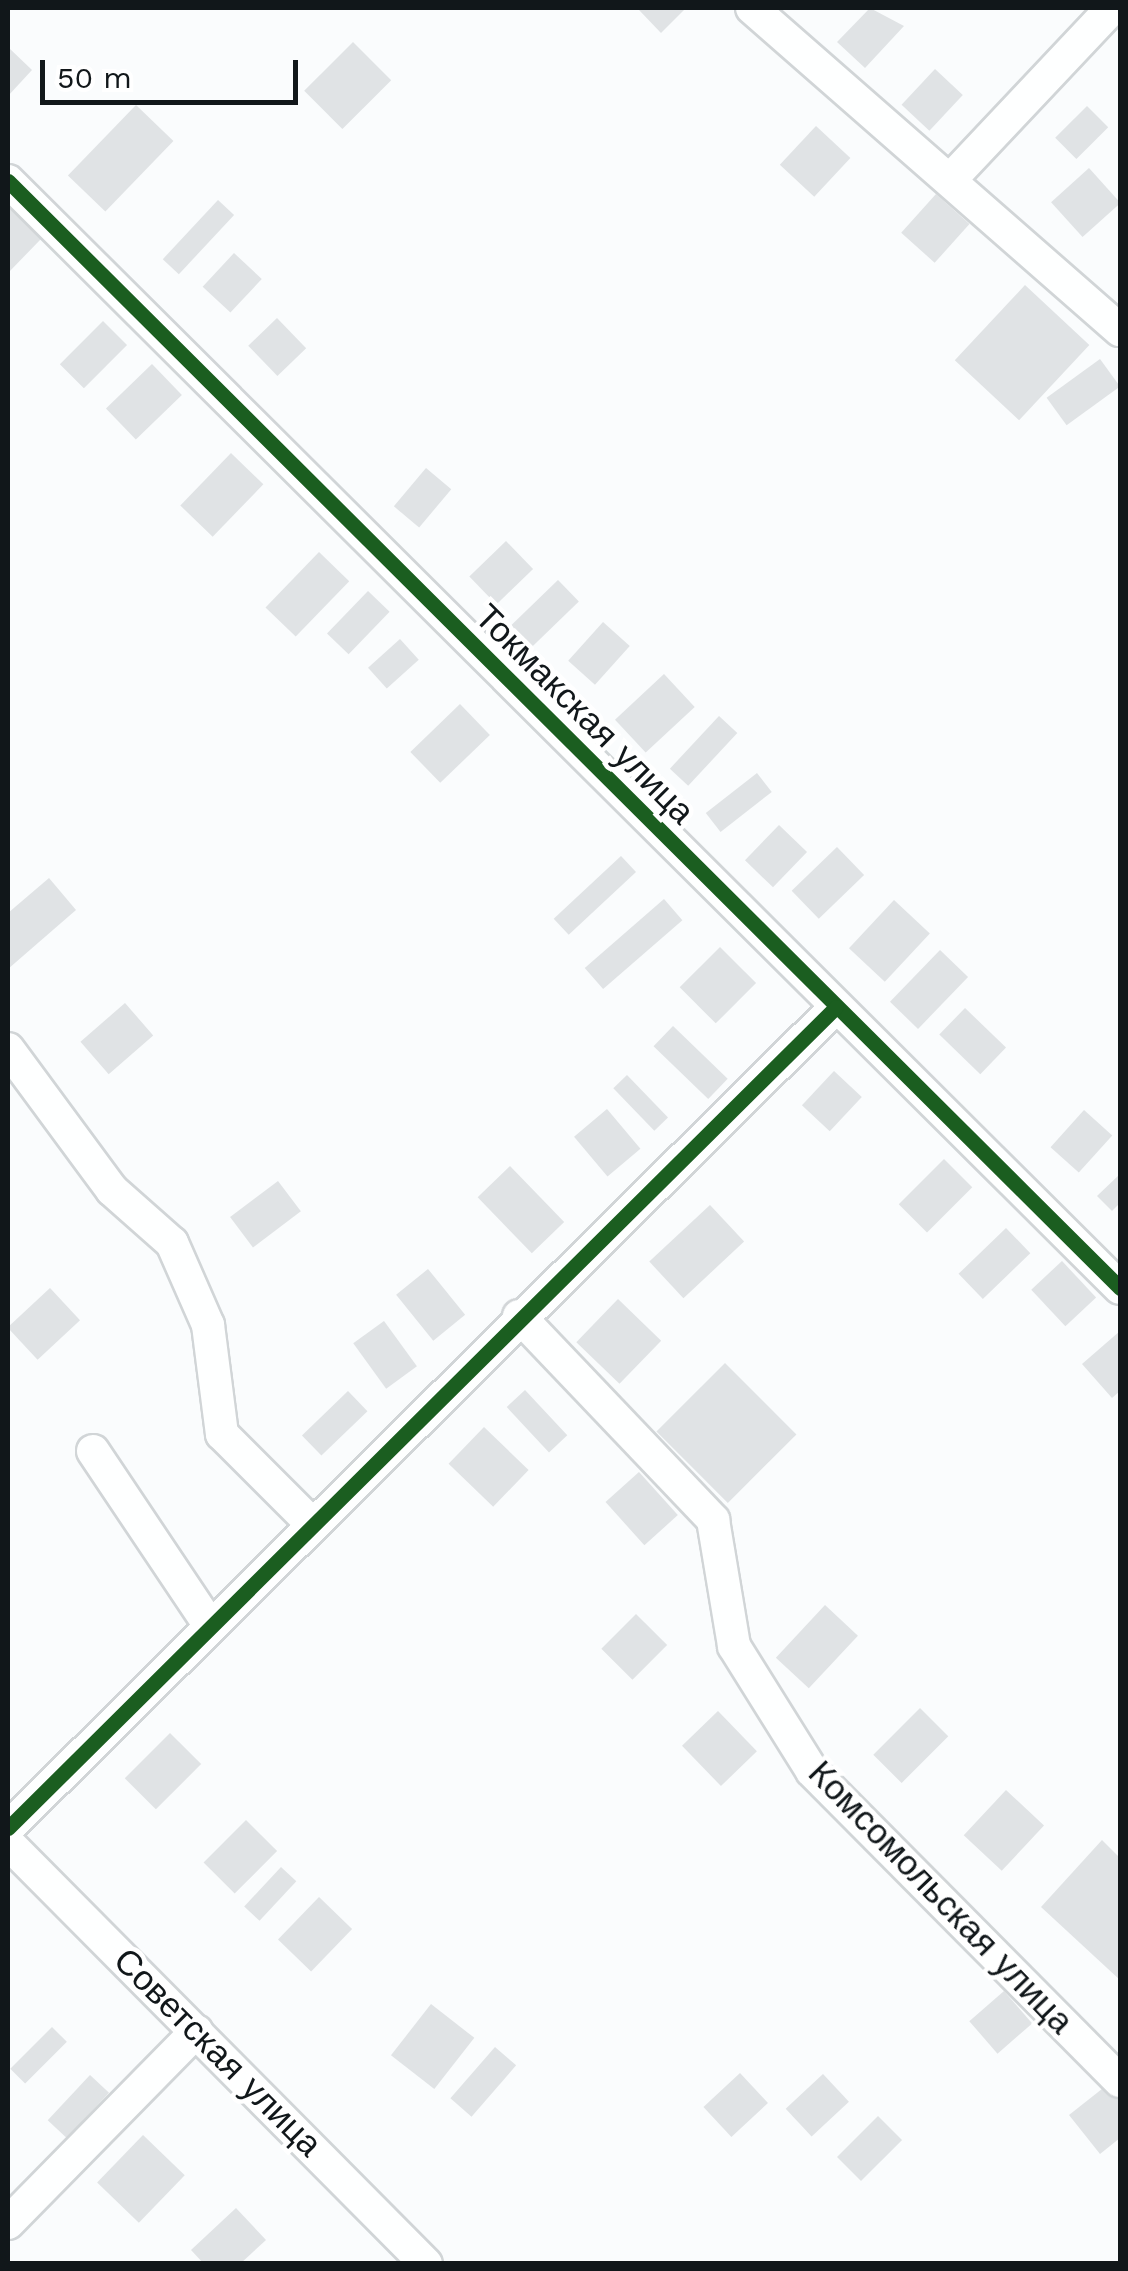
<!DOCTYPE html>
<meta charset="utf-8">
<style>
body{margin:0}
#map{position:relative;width:1128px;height:2271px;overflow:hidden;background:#fafcfd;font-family:"Work Sans",sans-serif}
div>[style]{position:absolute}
.building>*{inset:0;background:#e0e3e5;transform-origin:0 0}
.roads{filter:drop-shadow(2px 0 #d1d5d7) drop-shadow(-2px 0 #d1d5d7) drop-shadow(0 2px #d1d5d7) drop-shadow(0 -2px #d1d5d7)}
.minor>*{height:32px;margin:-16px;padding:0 16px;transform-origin:16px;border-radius:16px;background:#feffff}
.cycleway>*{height:15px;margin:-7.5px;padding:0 7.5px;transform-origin:7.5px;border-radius:7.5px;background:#1b5e20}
span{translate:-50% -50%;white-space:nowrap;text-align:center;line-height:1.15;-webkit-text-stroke:9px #fff;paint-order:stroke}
.street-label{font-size:35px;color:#11171a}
.frame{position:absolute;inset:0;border:10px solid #11171a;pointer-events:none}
.scale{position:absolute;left:40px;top:60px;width:258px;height:45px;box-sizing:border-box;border:5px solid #11171a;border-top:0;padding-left:12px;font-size:30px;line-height:35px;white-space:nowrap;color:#11171a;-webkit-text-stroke:8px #fff;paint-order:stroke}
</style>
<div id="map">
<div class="building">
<div style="clip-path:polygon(686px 8px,661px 33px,639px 10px,641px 8px)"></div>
<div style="clip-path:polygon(870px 8px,904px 26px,865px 68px,837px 42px)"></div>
<div style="left:353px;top:42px;width:54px;height:69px;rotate:45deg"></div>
<div style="clip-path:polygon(8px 47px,32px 70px,8px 96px)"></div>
<div style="left:935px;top:69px;width:38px;height:49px;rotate:43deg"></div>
<div style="left:136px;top:105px;width:52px;height:98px;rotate:44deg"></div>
<div style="left:1087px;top:106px;width:30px;height:45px;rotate:45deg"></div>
<div style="left:816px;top:126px;width:47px;height:53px;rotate:43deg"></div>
<div style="left:1089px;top:168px;width:47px;height:51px;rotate:48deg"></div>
<div style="left:936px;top:194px;width:45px;height:52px;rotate:42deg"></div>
<div style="left:218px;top:200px;width:22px;height:81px;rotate:43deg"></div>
<div style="clip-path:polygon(8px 206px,41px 239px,8px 273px)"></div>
<div style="left:234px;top:253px;width:38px;height:46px;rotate:43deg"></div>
<div style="left:1025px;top:285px;width:88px;height:103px;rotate:43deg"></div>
<div style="left:277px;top:318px;width:42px;height:40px;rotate:46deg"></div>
<div style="left:103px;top:321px;width:34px;height:61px;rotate:45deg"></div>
<div style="left:1100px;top:359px;width:34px;height:66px;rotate:54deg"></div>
<div style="left:152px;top:364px;width:43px;height:64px;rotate:46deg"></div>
<div style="left:231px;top:453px;width:45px;height:73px;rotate:44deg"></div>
<div style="left:426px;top:468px;width:33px;height:50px;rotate:40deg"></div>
<div style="left:506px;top:541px;width:39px;height:51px;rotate:46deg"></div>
<div style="left:319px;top:552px;width:42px;height:77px;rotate:44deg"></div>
<div style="left:558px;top:580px;width:30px;height:65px;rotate:46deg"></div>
<div style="left:368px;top:591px;width:30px;height:59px;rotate:44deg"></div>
<div style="left:603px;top:622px;width:36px;height:52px;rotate:42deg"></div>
<div style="left:400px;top:639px;width:28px;height:43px;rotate:48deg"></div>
<div style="left:664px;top:674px;width:45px;height:67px;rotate:47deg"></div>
<div style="left:460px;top:704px;width:43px;height:69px;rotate:46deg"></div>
<div style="left:719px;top:716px;width:25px;height:72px;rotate:43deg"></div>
<div style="left:757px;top:773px;width:24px;height:65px;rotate:52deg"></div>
<div style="left:779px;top:825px;width:39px;height:49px;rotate:44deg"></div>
<div style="left:837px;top:847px;width:39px;height:63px;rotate:46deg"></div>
<div style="left:621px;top:856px;width:22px;height:92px;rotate:47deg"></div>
<div style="clip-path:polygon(49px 878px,76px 910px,8px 969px,8px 913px)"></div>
<div style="left:664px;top:899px;width:28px;height:105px;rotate:49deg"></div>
<div style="left:894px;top:900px;width:49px;height:66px;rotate:43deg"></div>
<div style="left:720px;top:947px;width:51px;height:57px;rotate:45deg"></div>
<div style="left:940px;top:950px;width:39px;height:72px;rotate:44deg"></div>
<div style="left:125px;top:1003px;width:43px;height:59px;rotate:49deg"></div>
<div style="left:965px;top:1008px;width:57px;height:37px;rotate:44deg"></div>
<div style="left:673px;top:1026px;width:76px;height:28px;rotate:44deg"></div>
<div style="left:834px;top:1071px;width:38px;height:47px;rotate:43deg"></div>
<div style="left:627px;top:1075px;width:59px;height:19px;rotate:46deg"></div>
<div style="left:607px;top:1109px;width:52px;height:43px;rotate:50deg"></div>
<div style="left:1084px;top:1110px;width:38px;height:50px;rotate:42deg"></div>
<div style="left:944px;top:1159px;width:40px;height:64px;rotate:45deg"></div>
<div style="left:510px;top:1166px;width:78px;height:45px;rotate:46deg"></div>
<div style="clip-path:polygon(1120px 1174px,1120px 1203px,1112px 1211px,1097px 1196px)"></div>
<div style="left:278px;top:1181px;width:38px;height:60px;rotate:53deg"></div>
<div style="left:710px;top:1205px;width:50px;height:83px;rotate:47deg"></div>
<div style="left:1006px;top:1228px;width:35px;height:66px;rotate:46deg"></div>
<div style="left:1062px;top:1261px;width:50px;height:42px;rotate:47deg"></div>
<div style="left:428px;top:1269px;width:59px;height:41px;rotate:51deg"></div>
<div style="left:50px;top:1288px;width:44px;height:58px;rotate:47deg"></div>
<div style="left:618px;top:1299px;width:60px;height:60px;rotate:44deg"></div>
<div style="left:384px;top:1321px;width:56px;height:38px;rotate:54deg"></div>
<div style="clip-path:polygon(1120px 1331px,1120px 1391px,1112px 1398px,1082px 1364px)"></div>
<div style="left:725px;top:1363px;width:101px;height:97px;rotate:45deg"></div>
<div style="left:525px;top:1390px;width:62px;height:25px;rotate:47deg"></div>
<div style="left:348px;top:1391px;width:28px;height:64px;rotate:46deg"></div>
<div style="left:484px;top:1427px;width:62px;height:51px;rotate:44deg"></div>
<div style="left:639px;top:1472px;width:58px;height:45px;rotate:48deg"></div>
<div style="left:825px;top:1605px;width:45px;height:72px;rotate:43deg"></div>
<div style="left:636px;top:1614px;width:44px;height:49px;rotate:45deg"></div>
<div style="left:920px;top:1708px;width:40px;height:66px;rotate:45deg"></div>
<div style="left:718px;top:1711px;width:56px;height:50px;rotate:46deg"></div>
<div style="left:170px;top:1733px;width:44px;height:64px;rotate:45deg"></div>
<div style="left:1006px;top:1790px;width:52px;height:62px;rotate:43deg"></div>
<div style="left:246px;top:1820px;width:44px;height:60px;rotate:45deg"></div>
<div style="clip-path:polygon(1102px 1840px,1120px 1858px,1120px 1980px,1041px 1907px)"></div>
<div style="left:281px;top:1867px;width:21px;height:54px;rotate:43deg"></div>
<div style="left:319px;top:1897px;width:46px;height:59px;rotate:44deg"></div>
<div style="left:1004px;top:1991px;width:43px;height:46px;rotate:49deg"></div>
<div style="left:431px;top:2004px;width:55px;height:65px;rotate:38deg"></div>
<div style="left:52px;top:2027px;width:21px;height:59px;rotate:45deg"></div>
<div style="left:495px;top:2047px;width:28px;height:68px;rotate:41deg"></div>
<div style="left:740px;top:2073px;width:41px;height:50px;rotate:47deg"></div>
<div style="left:823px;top:2074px;width:38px;height:51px;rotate:47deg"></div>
<div style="left:90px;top:2075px;width:26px;height:62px;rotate:43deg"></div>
<div style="clip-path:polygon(1107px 2085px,1120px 2101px,1120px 2138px,1100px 2154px,1069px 2115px)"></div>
<div style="left:878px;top:2116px;width:34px;height:58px;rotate:45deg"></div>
<div style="left:143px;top:2135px;width:58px;height:66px;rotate:44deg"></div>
<div style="clip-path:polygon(236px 2208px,266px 2240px,240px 2264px,204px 2264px,191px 2250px)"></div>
</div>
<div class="roads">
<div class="minor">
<div style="left:752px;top:8px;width:489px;rotate:41.2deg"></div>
<div style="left:950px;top:180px;width:236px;rotate:-46.7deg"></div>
<div style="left:8px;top:181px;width:1569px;rotate:44.87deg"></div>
<div style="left:8px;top:1049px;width:175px;rotate:53.6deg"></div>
<div style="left:112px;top:1190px;width:80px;rotate:41.5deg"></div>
<div style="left:172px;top:1243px;width:90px;rotate:66.3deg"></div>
<div style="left:208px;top:1325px;width:110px;rotate:82.7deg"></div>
<div style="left:222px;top:1434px;width:127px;rotate:45deg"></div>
<div style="left:519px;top:1316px;width:282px;rotate:46.4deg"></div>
<div style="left:713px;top:1520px;width:128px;rotate:80.5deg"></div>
<div style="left:734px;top:1646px;width:147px;rotate:58deg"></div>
<div style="left:812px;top:1771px;width:437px;rotate:45.2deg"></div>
<div style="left:93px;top:1451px;width:211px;rotate:56.2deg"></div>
<div style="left:8px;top:1828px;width:1166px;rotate:-44.76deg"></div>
<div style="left:8px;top:1843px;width:593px;rotate:45.2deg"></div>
<div style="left:8px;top:2223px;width:269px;rotate:-45.5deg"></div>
</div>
</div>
<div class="cycleway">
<div style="left:8px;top:181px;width:1569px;rotate:44.87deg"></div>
<div style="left:8px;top:1828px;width:1166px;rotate:-44.76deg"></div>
</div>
<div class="street-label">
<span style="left:585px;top:714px;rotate:45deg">Токмакская улица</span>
<span style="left:941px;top:1897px;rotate:46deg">Комсомольская улица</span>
<span style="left:218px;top:2052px;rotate:45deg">Советская улица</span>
</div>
<div class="frame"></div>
<div class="scale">50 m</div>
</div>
